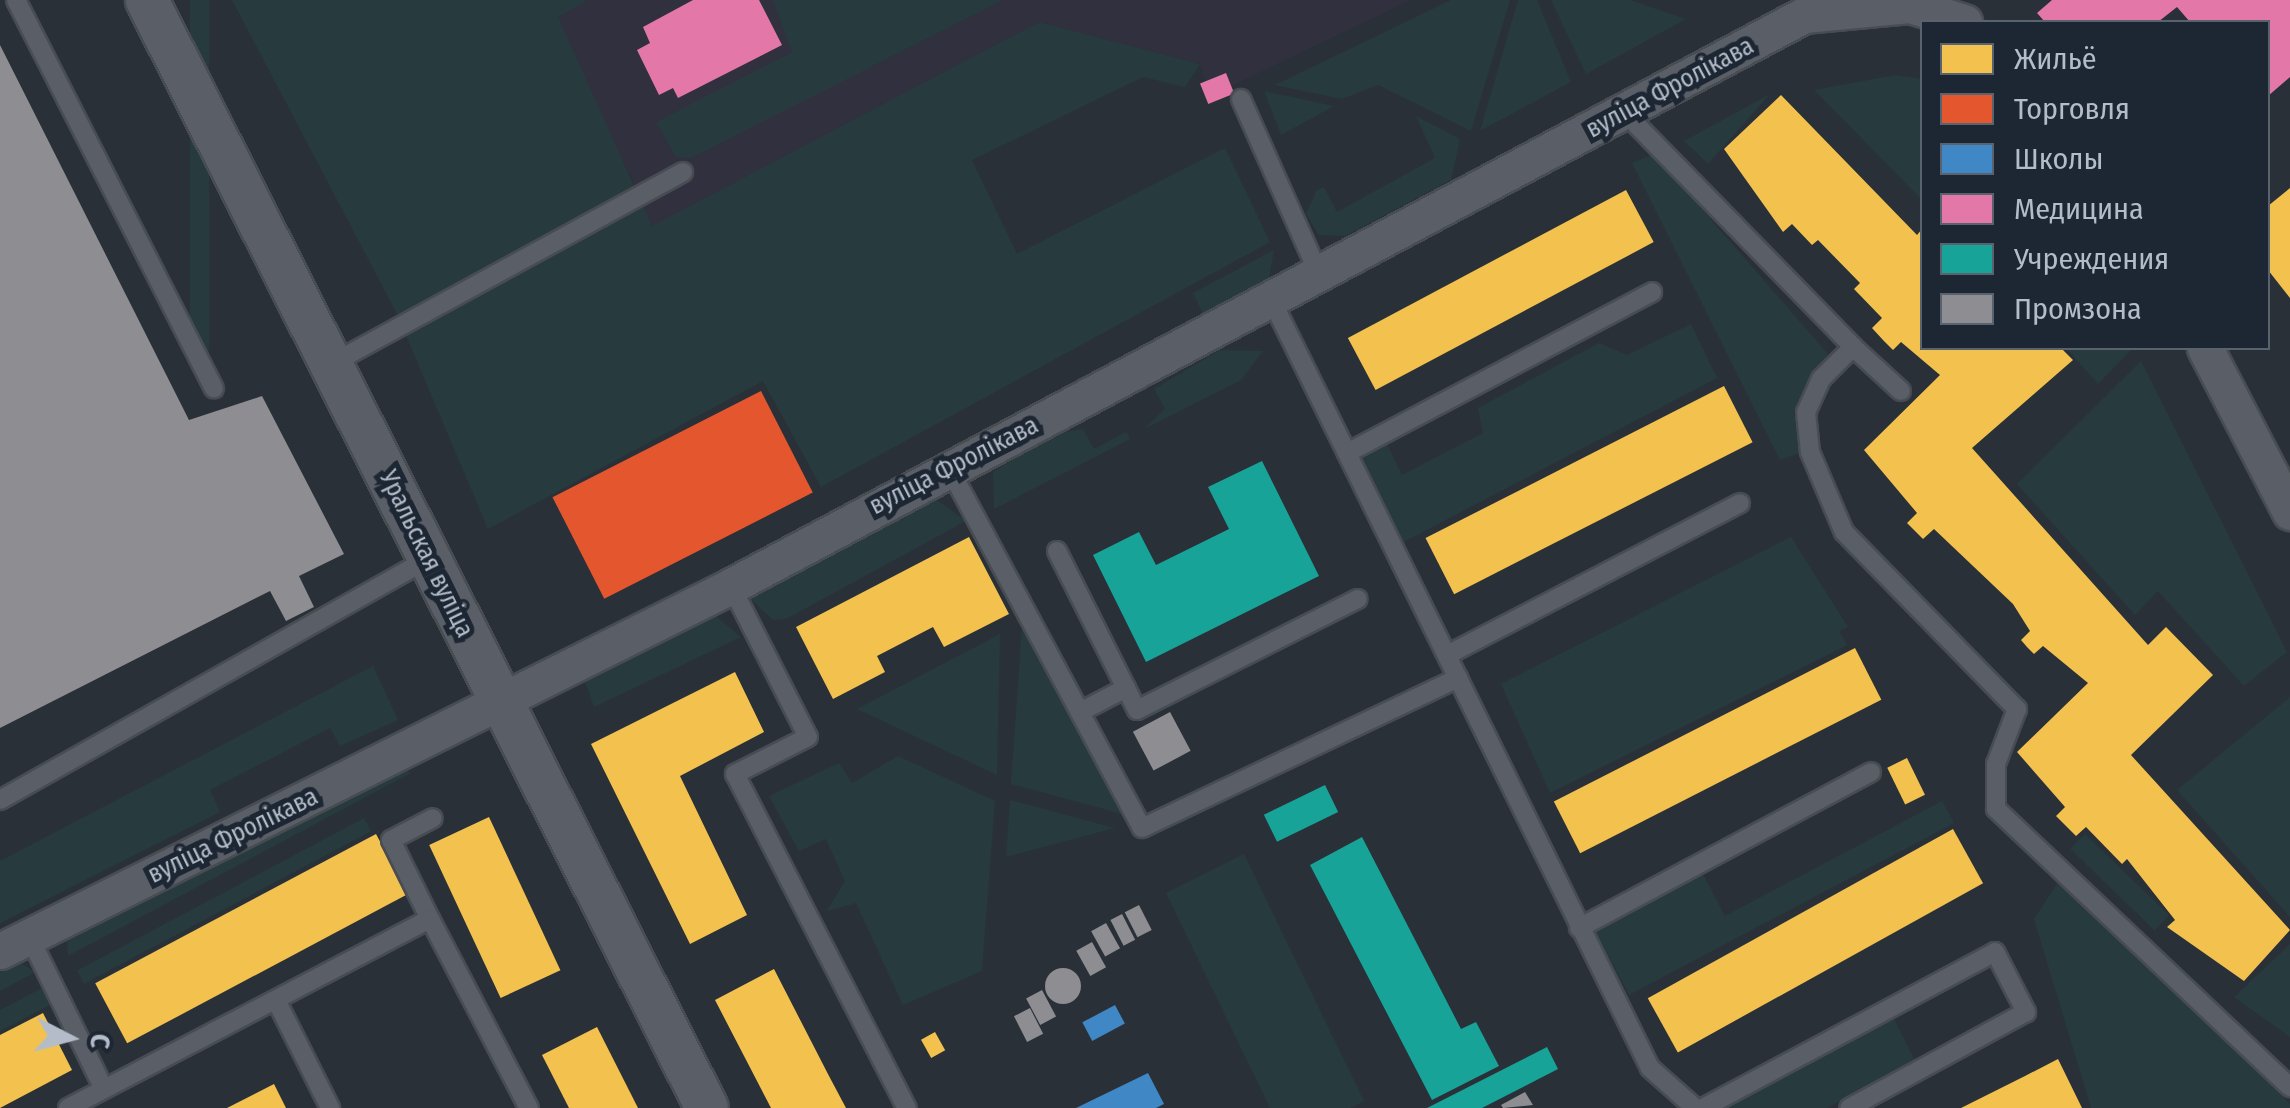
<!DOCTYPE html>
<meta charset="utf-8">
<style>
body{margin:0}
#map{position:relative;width:2290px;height:1108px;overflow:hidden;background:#2a3038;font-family:"Fira Sans Condensed",sans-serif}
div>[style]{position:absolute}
.medical>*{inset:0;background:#31303e}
.green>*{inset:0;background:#273a3e;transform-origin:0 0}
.homes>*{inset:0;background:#f2c14e;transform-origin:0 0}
.shops>*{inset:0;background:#e4572e;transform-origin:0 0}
.schools>*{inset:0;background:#3f88c5;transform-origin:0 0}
.health>*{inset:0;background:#e377a8;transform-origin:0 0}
.public>*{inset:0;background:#17a398;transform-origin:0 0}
.industry>*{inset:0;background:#8d8d92;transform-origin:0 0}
.round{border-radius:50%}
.roads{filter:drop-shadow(2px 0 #484c53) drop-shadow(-2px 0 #484c53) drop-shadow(0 2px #484c53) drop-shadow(0 -2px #484c53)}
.service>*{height:18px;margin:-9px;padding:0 9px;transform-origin:9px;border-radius:9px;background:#5a5e66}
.minor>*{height:35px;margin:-17.5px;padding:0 17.5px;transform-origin:17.5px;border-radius:17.5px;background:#5a5e66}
.tertiary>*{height:42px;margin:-21px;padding:0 21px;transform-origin:21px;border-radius:21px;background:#5a5e66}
span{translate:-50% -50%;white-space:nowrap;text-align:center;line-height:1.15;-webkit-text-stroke:10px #1d2633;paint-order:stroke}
.street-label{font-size:25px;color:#b4bcc9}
.legend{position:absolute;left:1920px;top:20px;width:350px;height:330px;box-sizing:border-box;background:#1d2633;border:2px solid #59626f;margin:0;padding:12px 18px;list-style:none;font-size:30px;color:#b4bcc9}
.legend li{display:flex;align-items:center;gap:20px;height:50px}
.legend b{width:50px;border:2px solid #59626f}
.north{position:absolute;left:20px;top:988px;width:100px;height:100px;-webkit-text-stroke:8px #1d2633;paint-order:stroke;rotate:96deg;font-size:28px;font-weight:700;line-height:40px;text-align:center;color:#b4bcc9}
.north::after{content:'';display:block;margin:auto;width:35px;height:45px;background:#b4bcc9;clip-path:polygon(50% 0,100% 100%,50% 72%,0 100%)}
</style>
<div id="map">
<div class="medical">
<div style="clip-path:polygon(232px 0,1411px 0,1231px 86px,1206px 82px,1200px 64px,1039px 22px,651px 227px,630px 174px)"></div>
</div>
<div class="green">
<div style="left:190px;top:0;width:19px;height:350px"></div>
<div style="clip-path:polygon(232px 0,588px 0,558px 17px,652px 226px,1039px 22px,1200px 64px,1185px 87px,1143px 77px,972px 160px,1017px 254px,1225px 148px,1270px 242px,821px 487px,763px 381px,488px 529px,396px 312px)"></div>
<div style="clip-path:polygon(773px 0,1003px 0,691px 158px,676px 157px,656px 122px,792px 52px)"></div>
<div style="clip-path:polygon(1451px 0,1510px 0,1471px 131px,1378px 85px,1342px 99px,1275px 85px)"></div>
<div style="clip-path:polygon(1518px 0,1537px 0,1571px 82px,1480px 131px)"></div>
<div style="clip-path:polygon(1551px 0,1630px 0,1686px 19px,1586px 74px)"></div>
<div style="clip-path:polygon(1895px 75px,1922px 79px,1922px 200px,1814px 90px)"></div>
<div style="clip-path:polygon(1264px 91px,1334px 106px,1281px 135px)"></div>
<div style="clip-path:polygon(1770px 94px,1708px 164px,1684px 141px)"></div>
<div style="clip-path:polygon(1416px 116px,1460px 139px,1451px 180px,1345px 236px,1319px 235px,1306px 214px,1316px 191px,1324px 187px,1337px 212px,1435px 158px)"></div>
<div style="clip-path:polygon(1654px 154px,1828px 354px,1794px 414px,1805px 451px,1780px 460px,1632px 163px)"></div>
<div style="clip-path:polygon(1274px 250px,1269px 278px,1205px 318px,1193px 293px)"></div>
<div style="clip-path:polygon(1691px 324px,1717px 378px,1398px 545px,1356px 458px,1387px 444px,1402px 475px,1483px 433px,1478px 408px,1599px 343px,1627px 355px)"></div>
<div style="clip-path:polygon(2066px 348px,2133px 348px,2098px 384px)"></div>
<div style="clip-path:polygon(1220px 350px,1263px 351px,1241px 380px,1144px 429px,1165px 409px,1154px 389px)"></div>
<div style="clip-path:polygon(2141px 361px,2287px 652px,2244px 686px,2158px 591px,2135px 615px,2017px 484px)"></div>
<div style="clip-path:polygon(1083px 429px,1094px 449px,1126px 432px,1130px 439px,994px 509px,993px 472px,1057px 433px)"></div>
<div style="clip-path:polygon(937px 500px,966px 521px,786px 619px,773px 620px,747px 596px)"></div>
<div style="clip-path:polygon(1791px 537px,1848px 627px,1839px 631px,1847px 645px,1550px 793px,1501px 684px)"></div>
<div style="clip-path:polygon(712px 613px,741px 637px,594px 707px,584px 679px)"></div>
<div style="clip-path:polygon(1022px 627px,1126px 815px,1011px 784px)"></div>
<div style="clip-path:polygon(1000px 634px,997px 775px,857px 709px)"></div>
<div style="clip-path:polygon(373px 666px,398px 720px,340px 746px,330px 728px,210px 790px,220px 812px,0 923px,0 861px)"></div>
<div style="clip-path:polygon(2290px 697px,2290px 917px,2177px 790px)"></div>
<div style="clip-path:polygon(898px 756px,995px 801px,982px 971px,903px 1005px,856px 903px,827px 911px,845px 881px,826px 839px,799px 851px,769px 796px,839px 763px,852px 783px)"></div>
<div style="clip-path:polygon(401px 767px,411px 773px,68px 956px,67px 938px,77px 930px)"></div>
<div style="clip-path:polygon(1010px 800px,1115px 828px,1006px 857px)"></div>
<div style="clip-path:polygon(1942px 801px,1954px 823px,1629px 995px,1594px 929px,1702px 872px,1725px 916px)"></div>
<div style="left:364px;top:818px;width:15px;height:325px;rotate:62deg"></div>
<div style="left:2085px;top:834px;width:117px;height:21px;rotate:44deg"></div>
<div style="clip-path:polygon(1244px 854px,1364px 1101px,1350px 1108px,1270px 1108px,1166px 893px)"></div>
<div style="clip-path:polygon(2060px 879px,2290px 1104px,2290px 1108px,2091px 1108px,2034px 919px)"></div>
<div style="clip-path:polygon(2290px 944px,2290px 1037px,2234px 997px)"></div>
<div style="clip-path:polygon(17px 961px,36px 972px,0 991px,0 970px)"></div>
<div style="clip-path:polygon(42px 988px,50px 1005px,0 1031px,0 1010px)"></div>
<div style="clip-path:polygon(1893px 1017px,1915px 1061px,1827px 1108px,1721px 1108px)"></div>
</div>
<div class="homes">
<div style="clip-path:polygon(1781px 95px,1917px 235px,1922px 229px,1922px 348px,2061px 348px,2073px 360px,1972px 448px,2148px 645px,2166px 627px,2213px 675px,2131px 755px,2290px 930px,2244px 981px,2167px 927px,2175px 920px,2127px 859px,2122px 864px,2086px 827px,2076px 836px,2056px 816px,2065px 807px,2017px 752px,2088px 683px,2043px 646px,2034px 654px,2027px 647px,2021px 640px,2030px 631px,2013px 604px,1934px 529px,1923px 539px,1907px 523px,1917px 513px,1864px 450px,1940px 375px,1901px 342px,1893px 350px,1883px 340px,1872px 328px,1882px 318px,1854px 289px,1860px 283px,1818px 240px,1812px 245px,1792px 224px,1783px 232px,1724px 149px)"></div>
<div style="clip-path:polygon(2290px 188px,2290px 298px,2268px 270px,2268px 206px)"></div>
<div style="left:1626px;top:190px;width:59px;height:315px;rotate:62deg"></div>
<div style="left:1724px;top:386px;width:63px;height:335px;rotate:63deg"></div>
<div style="clip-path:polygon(969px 537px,1009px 614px,944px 647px,933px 627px,877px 656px,885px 672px,833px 699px,796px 627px)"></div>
<div style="left:1855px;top:648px;width:58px;height:338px;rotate:63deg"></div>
<div style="clip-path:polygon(735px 672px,764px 732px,680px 776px,747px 915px,690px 944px,591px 744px)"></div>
<div style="left:1907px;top:758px;width:41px;height:22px;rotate:64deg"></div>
<div style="left:489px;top:817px;width:169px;height:66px;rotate:65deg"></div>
<div style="left:1953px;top:829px;width:62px;height:349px;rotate:61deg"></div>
<div style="left:376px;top:834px;width:68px;height:318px;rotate:62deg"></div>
<div style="clip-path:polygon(774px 969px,829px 1076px,846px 1108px,771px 1108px,715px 1000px)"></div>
<div style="clip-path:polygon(43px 1013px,72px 1070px,0 1108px,0 1035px)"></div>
<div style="clip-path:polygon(597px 1027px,638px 1108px,569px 1108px,542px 1055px)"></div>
<div style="left:935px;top:1032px;width:21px;height:16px;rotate:61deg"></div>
<div style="clip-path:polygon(2058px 1059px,2082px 1108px,1961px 1108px,2025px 1076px)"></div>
<div style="clip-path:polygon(274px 1084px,286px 1108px,227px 1108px)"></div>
</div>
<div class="shops">
<div style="left:761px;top:391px;width:114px;height:234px;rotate:63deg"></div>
</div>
<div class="schools">
<div style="left:1115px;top:1005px;width:21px;height:37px;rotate:62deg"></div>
<div style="clip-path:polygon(1148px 1073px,1164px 1104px,1156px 1108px,1076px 1108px)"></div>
</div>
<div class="health">
<div style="clip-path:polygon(693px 0,759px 0,782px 45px,678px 98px,673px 88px,659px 95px,637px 50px,650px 43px,643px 27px)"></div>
<div style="clip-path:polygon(2052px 0,2290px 0,2290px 77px,2268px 96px,2268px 22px,2190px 22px,2177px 7px,2158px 22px,2045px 22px,2037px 13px)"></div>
<div style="left:1226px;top:73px;width:22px;height:28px;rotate:68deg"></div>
</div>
<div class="public">
<div style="clip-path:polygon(1262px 461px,1319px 576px,1146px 662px,1093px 555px,1139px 532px,1156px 565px,1229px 529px,1208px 487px)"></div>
<div style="left:1325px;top:785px;width:30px;height:68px;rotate:64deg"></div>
<div style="clip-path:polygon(1362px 837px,1461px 1029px,1476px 1022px,1499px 1066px,1432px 1100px,1310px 865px)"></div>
<div style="clip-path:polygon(1547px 1047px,1558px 1069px,1482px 1108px,1427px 1108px)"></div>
</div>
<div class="industry">
<div style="clip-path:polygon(0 45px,189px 420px,262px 396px,344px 554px,299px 576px,314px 607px,286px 621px,270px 591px,0 728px)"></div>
<div style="left:1170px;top:712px;width:44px;height:42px;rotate:62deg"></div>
<div style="left:1139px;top:905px;width:28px;height:16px;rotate:63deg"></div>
<div style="left:1122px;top:914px;width:29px;height:13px;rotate:63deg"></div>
<div style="left:1106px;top:923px;width:29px;height:17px;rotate:61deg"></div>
<div style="left:1092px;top:942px;width:29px;height:18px;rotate:61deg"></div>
<div class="round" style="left:1045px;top:968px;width:36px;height:36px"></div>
<div style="left:1042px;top:990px;width:30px;height:18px;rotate:62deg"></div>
<div style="left:1030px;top:1008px;width:29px;height:18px;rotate:63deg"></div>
<div style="clip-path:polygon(1525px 1092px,1533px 1105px,1503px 1108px,1501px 1105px)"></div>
</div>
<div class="roads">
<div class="service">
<div style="left:16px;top:0;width:436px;rotate:63deg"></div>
<div style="left:1241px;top:99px;width:192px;rotate:66deg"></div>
<div style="left:1625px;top:113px;width:327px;rotate:45.7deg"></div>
<div style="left:1853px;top:347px;width:45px;rotate:135deg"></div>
<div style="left:1821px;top:379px;width:36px;rotate:114deg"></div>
<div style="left:1806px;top:412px;width:40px;rotate:84.3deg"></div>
<div style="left:1810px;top:452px;width:87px;rotate:67deg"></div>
<div style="left:1844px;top:532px;width:248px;rotate:45.7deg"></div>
<div style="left:2017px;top:709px;width:59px;rotate:110.9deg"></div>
<div style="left:1996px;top:764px;width:45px;rotate:90deg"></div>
<div style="left:1996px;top:809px;width:405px;rotate:43.4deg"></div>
<div style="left:1271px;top:299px;width:857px;rotate:63.76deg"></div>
<div style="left:1650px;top:1068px;width:60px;rotate:41.6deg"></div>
<div style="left:1853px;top:347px;width:65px;rotate:42.5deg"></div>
<div style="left:331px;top:364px;width:401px;rotate:-28.6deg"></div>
<div style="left:1347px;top:453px;width:345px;rotate:-27.8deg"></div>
<div style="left:950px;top:470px;width:406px;rotate:61.8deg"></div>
<div style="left:1142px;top:828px;width:350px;rotate:-25.4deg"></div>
<div style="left:1057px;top:551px;width:178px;rotate:63.3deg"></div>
<div style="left:1137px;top:710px;width:247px;rotate:-26.7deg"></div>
<div style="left:731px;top:586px;width:169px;rotate:63deg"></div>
<div style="left:808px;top:737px;width:82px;rotate:153.1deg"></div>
<div style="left:735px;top:774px;width:376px;rotate:62.8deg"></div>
<div style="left:1447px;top:655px;width:330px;rotate:-27.4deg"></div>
<div style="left:1080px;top:712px;width:52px;rotate:-27.6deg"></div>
<div style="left:0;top:800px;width:490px;rotate:-29.4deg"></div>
<div style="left:430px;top:919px;width:88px;rotate:-116.3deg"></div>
<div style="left:391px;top:840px;width:47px;rotate:-27.6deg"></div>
<div style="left:1579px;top:928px;width:331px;rotate:-28.1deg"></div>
<div style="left:29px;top:936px;width:170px;rotate:63.9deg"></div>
<div style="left:277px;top:1002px;width:119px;rotate:63.4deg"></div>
<div style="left:68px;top:1108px;width:408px;rotate:-27.6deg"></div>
<div style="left:430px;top:919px;width:213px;rotate:62.4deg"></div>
<div style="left:1703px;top:1108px;width:331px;rotate:-28.1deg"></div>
<div style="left:1995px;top:952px;width:68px;rotate:62.7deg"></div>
<div style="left:2026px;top:1012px;width:201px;rotate:151.5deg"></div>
</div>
<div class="minor">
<div style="left:2205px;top:348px;width:185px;rotate:62.6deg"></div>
<div style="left:0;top:951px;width:817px;rotate:-26.53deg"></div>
<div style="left:731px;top:586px;width:1215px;rotate:-28.02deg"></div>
<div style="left:1804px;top:15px;width:106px;rotate:-5.4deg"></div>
<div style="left:1910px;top:5px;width:57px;rotate:17.5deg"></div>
</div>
<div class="tertiary">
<div style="left:147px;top:0;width:1241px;rotate:63.19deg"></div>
</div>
</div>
<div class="street-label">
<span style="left:1670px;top:88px;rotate:-28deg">вуліца Фролікава</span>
<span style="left:954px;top:466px;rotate:-27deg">вуліца Фролікава</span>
<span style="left:426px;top:554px;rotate:64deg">Уральская вуліца</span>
<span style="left:233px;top:836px;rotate:-26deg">вуліца Фролікава</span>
</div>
<ul class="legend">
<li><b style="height:28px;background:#f2c14e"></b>Жильё</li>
<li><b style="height:28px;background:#e4572e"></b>Торговля</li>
<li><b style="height:28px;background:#3f88c5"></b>Школы</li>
<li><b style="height:28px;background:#e377a8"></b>Медицина</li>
<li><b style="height:28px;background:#17a398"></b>Учреждения</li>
<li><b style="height:28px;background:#8d8d92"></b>Промзона</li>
</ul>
<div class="north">С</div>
</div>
